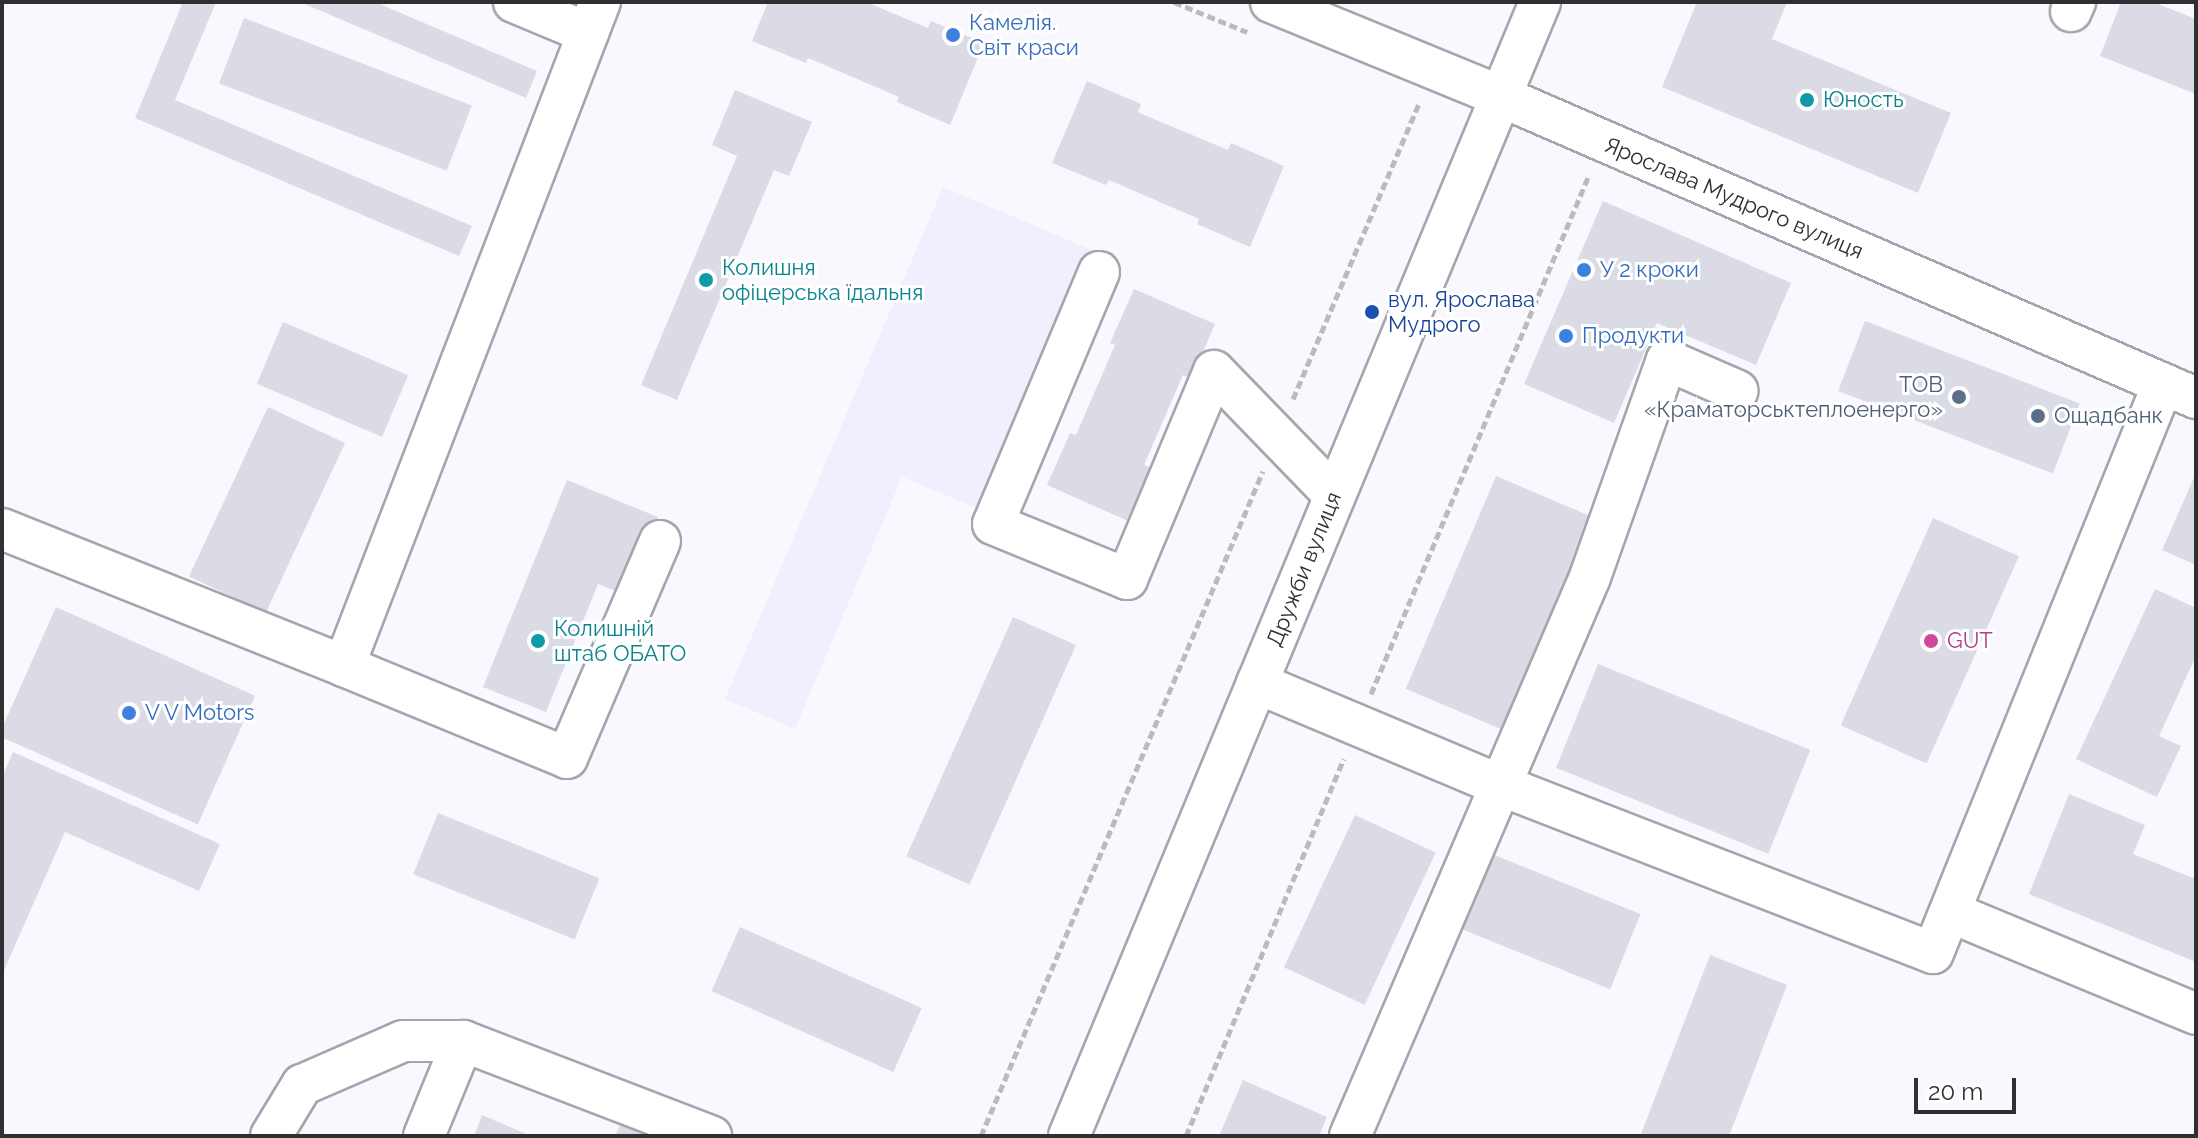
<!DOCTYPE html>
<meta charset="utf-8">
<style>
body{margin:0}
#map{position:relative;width:2198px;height:1138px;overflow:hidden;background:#f9f8fe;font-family:Raleway,sans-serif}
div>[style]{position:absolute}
.built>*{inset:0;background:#f0effd}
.building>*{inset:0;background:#dbdbe5;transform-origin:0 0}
.path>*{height:5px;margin-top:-2.5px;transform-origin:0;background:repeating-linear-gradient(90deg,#bababf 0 8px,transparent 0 12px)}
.roads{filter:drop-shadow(2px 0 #a5a5ae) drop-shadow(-2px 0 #a5a5ae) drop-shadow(0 2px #a5a5ae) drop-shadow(0 -2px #a5a5ae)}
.minor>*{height:40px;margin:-20px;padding:0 20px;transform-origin:20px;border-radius:20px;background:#fff}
.dots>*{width:22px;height:22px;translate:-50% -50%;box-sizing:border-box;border:4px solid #fff;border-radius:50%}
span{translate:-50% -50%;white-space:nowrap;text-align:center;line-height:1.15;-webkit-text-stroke:6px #fff;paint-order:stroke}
.shop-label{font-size:22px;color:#366cbe}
.left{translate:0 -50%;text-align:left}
.culture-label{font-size:22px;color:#0d838f}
.street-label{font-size:22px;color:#303033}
.transit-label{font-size:22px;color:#164399}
.service-label{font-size:22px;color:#4e5e75}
.right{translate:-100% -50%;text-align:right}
.hotel-label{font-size:22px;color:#b23c85}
.frame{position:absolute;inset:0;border:4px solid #303033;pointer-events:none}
.scale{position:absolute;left:1914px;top:1078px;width:102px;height:36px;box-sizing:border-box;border:4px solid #303033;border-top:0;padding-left:10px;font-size:24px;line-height:28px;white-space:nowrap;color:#303033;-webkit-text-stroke:6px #fff;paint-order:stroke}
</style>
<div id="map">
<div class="built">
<div style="clip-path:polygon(943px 187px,1092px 250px,981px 510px,902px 477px,795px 729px,725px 699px)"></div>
</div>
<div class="building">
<div style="clip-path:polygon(183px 2px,216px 2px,175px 100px,472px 226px,459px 256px,135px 118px)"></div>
<div style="clip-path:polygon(300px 2px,375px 2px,537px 71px,526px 98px)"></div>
<div style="clip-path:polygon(768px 2px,866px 2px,928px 28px,931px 21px,984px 43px,950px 125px,897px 102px,899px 97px,808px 58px,806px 63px,752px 41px)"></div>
<div style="clip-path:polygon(1697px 2px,1787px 2px,1772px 39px,1951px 113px,1918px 193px,1662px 87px)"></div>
<div style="clip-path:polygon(2121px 2px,2153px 2px,2196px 19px,2196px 94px,2100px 56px)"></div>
<div style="left:244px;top:18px;width:244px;height:70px;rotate:21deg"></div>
<div style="clip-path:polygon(1087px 81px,1141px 104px,1138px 112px,1142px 114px,1228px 150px,1231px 143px,1284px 166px,1250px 247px,1197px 224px,1199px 219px,1109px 180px,1106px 185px,1052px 163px)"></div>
<div style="clip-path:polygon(735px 90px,812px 122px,789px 176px,774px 170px,677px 400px,641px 385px,737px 156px,712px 145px)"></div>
<div style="clip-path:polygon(1603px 201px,1791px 283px,1756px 365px,1657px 323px,1614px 423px,1524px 384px)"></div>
<div style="clip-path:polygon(1134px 289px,1215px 324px,1191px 379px,1183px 375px,1144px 465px,1151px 468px,1128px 521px,1047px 485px,1070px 433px,1076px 435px,1115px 345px,1110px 343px)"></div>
<div style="left:1865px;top:321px;width:230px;height:75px;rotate:21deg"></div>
<div style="left:283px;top:322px;width:136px;height:67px;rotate:23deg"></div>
<div style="left:268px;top:407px;width:85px;height:187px;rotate:25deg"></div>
<div style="clip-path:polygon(2196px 473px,2196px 565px,2162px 550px)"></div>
<div style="left:1496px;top:476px;width:109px;height:231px;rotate:23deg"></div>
<div style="clip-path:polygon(567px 480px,658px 517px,626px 595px,598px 584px,546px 712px,483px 687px)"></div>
<div style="left:1933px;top:518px;width:94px;height:227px;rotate:24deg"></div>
<div style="clip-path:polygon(2155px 589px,2196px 608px,2196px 656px,2159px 736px,2181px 746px,2157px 797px,2076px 759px)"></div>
<div style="left:56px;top:607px;width:218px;height:141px;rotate:24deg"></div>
<div style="left:1013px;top:617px;width:69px;height:262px;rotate:24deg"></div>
<div style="left:1598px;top:664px;width:229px;height:112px;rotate:22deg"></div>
<div style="clip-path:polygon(13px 752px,220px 844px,199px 891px,65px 832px,2px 975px,2px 777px)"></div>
<div style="clip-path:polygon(2069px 794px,2145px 825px,2133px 854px,2196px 879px,2196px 962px,2029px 894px)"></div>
<div style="left:438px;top:813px;width:174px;height:66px;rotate:22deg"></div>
<div style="left:1355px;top:815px;width:89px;height:168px;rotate:25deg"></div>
<div style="left:1482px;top:850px;width:171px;height:81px;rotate:22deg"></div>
<div style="left:740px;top:927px;width:199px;height:70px;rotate:24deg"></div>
<div style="clip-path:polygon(1710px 955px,1787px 985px,1729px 1136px,1647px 1136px,1641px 1134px)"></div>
<div style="clip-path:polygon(1243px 1080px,1327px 1117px,1319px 1136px,1219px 1136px)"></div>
<div style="clip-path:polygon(482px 1115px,531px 1136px,474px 1136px)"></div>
<div style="clip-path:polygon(624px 1116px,671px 1136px,615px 1136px)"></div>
</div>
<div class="path">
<div style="left:1174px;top:2px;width:79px;rotate:22.3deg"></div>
<div style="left:1293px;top:399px;width:322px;rotate:-66.9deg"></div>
<div style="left:1371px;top:694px;width:563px;rotate:-67.22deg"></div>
<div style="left:981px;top:1136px;width:722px;rotate:-67.02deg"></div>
<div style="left:1186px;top:1136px;width:409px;rotate:-67.3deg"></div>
</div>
<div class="roads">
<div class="minor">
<div style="left:514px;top:2px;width:80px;rotate:22.7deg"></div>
<div style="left:1271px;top:2px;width:248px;rotate:22.3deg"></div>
<div style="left:1500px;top:96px;width:759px;rotate:23.46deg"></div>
<div style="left:2071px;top:11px;width:10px;rotate:-66deg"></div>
<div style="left:1099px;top:272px;width:273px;rotate:112.8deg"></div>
<div style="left:993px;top:524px;width:145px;rotate:22.3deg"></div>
<div style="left:1127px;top:579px;width:225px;rotate:-67.3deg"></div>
<div style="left:1214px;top:371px;width:173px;rotate:45.9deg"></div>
<div style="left:2px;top:529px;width:368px;rotate:21.8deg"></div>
<div style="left:344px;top:666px;width:712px;rotate:-68.92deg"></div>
<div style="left:344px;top:666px;width:241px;rotate:22.4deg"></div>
<div style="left:567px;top:758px;width:236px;rotate:-66.8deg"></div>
<div style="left:1257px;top:683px;width:264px;rotate:22.8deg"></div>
<div style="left:1500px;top:785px;width:464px;rotate:21.2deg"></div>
<div style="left:1933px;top:953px;width:614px;rotate:-67.99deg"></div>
<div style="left:1950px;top:912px;width:266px;rotate:22.5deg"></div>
<div style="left:271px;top:1136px;width:60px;rotate:-58.7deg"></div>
<div style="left:302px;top:1085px;width:110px;rotate:-23.5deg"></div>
<div style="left:403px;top:1041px;width:60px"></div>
<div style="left:424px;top:1136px;width:103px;rotate:-67.7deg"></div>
<div style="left:463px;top:1041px;width:266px;rotate:21deg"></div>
<div style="left:1069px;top:1136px;width:1228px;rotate:-67.44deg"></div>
<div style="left:1350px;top:1136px;width:608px;rotate:-66.76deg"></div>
<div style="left:1590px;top:577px;width:230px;rotate:-70.5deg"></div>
<div style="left:1667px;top:360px;width:77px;rotate:23.6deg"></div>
</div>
</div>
<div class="dots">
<div style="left:953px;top:35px;background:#3f7fe0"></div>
<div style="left:1807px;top:100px;background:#0f9aa8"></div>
<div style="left:1584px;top:270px;background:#3f7fe0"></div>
<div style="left:706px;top:280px;background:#0f9aa8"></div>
<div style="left:1372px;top:312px;background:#1a4fb4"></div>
<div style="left:1566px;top:336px;background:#3f7fe0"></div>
<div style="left:1959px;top:397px;background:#5c6f8a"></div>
<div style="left:2038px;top:416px;background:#5c6f8a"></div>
<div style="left:538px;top:641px;background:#0f9aa8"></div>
<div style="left:1931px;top:641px;background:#d1479c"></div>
<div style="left:129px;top:713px;background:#3f7fe0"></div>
</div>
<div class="shop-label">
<span class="left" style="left:969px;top:35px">Камелія.<br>Світ краси</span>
<span class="left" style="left:1600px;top:270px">У 2 кроки</span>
<span class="left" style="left:1582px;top:336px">Продукти</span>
<span class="left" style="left:145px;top:713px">V V Motors</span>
</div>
<div class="culture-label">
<span class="left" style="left:1823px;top:100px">Юность</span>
<span class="left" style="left:722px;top:280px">Колишня<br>офіцерська їдальня</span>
<span class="left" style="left:554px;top:641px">Колишній<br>штаб ОБАТО</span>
</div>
<div class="street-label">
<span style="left:1734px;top:198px;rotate:23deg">Ярослава Мудрого вулиця</span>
<span style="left:1304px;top:569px;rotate:-68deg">Дружби вулиця</span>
</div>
<div class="transit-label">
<span class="left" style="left:1388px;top:312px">вул. Ярослава<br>Мудрого</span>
</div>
<div class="service-label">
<span class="right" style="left:1943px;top:397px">ТОВ<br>«Краматорськтеплоенерго»</span>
<span class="left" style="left:2054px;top:416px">Ощадбанк</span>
</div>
<div class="hotel-label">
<span class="left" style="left:1947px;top:641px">GUT</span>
</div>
<div class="frame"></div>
<div class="scale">20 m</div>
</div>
